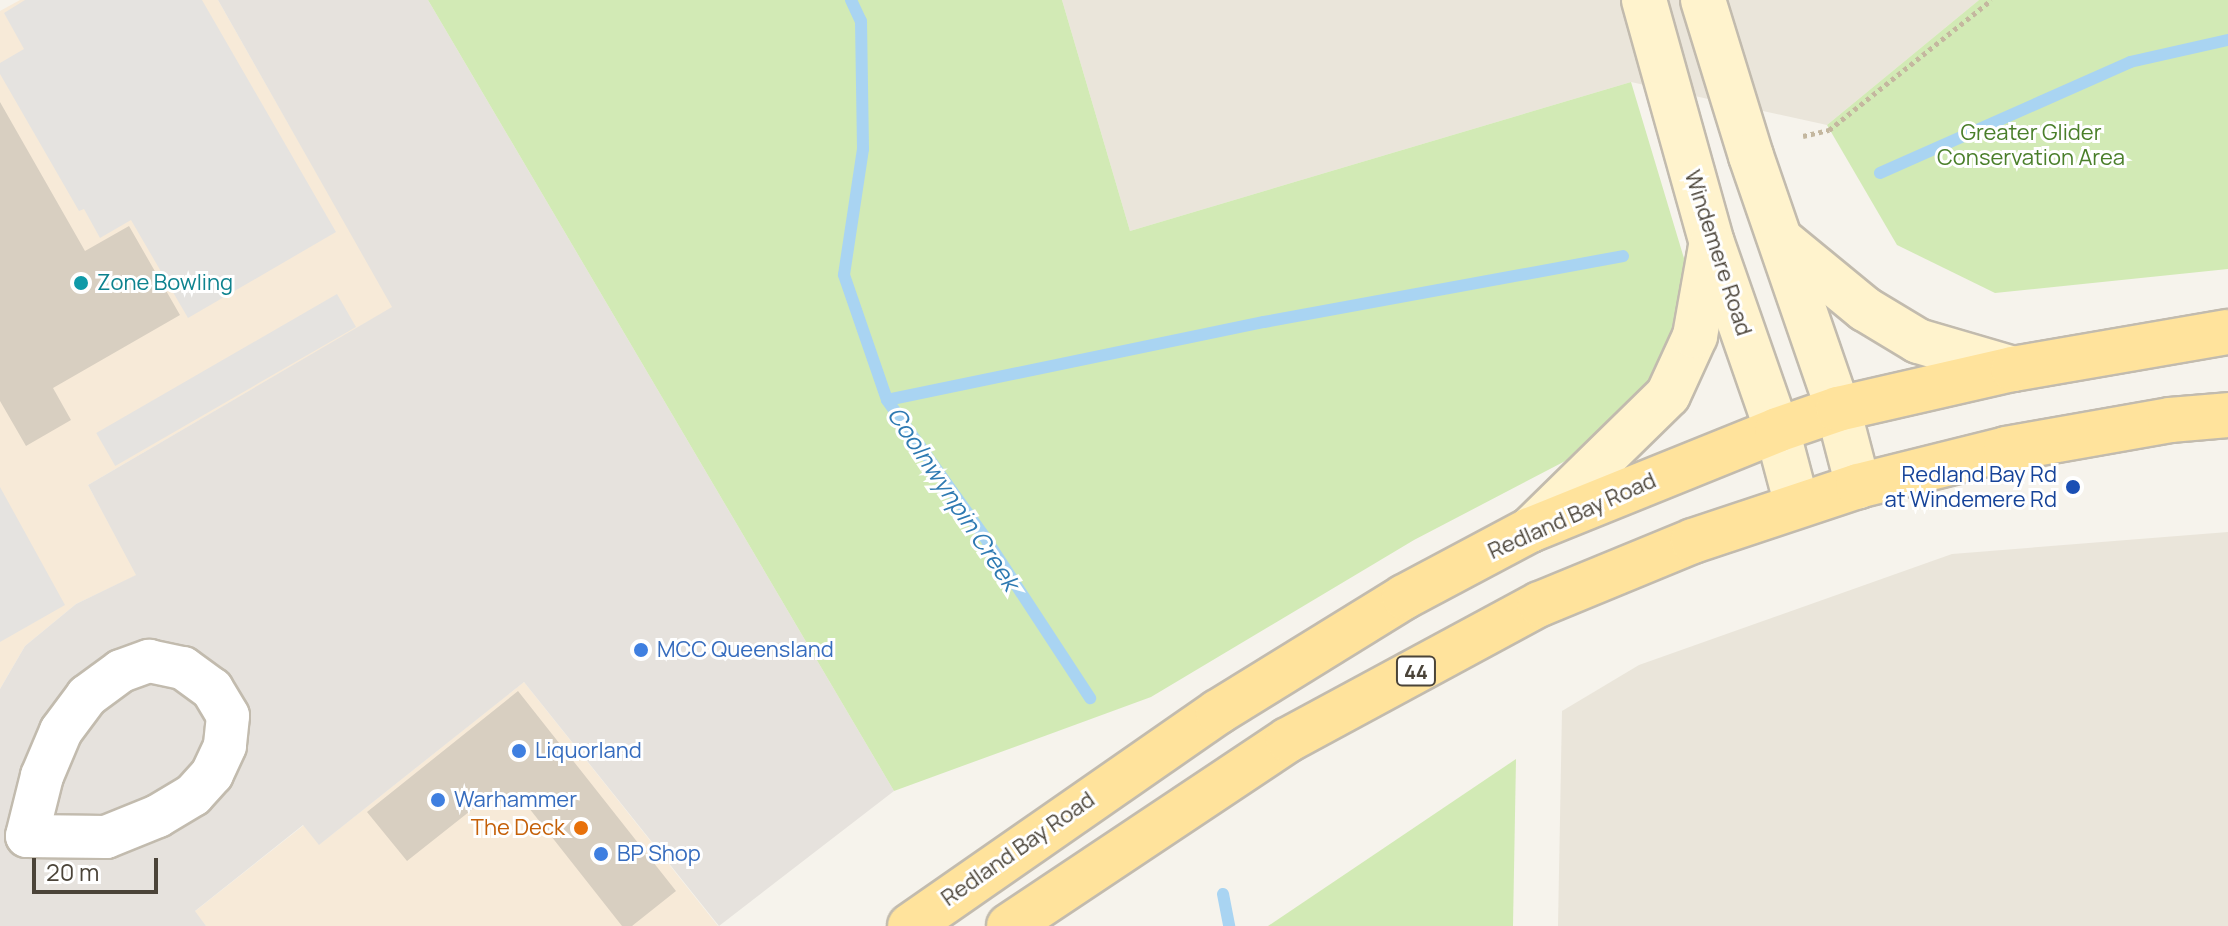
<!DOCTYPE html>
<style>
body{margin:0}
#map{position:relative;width:2228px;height:926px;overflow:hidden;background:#f6f3ec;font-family:Manrope,sans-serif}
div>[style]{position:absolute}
.residential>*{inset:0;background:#eae5da}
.commercial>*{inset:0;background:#f7ead8}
.industrial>*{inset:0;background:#e6e2dd}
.green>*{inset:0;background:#d2eab5}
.parking>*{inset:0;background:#e5e3e0;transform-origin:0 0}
.stream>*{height:12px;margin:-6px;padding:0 6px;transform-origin:6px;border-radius:6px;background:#a9d4f2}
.building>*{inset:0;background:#d8cfc1}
.path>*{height:5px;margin-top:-2.5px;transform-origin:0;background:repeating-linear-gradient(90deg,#c4b79f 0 4px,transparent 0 8px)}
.roads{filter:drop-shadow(2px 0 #c2bbae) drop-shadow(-2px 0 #c2bbae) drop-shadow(0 2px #c2bbae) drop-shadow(0 -2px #c2bbae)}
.minor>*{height:42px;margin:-21px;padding:0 21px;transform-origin:21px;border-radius:21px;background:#fff}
.secondary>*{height:44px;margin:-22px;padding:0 22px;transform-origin:22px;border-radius:22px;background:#fff3cd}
.primary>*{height:44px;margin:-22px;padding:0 22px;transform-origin:22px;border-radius:22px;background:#ffe39c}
.dots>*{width:22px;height:22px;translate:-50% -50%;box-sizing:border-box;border:4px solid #fff;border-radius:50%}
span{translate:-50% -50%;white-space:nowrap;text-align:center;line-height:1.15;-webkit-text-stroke:6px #fff;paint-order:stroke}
.shield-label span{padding:2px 6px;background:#fff;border:2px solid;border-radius:6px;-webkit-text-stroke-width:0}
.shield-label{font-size:20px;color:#4b4439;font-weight:700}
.park-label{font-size:22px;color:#4a7f2a}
.street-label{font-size:22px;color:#4b4439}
.culture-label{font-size:22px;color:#0d838f}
.left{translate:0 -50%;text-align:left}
.transit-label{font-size:22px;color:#164399}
.right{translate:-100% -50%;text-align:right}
.shop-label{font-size:22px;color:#366cbe}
.food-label{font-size:22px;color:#c56008}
.water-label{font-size:24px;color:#2e7ab2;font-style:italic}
.scale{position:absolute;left:32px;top:858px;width:126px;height:36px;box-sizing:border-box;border:4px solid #4b4439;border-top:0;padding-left:10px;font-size:24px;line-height:28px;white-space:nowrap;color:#4b4439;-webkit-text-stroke:6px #fff;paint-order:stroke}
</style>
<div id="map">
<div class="residential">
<div style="clip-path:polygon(1062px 0,1979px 0,1827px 125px,1631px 82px,1130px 231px)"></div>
<div style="clip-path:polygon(2228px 532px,2228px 926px,1558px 926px,1562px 711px,1639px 665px,1952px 554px)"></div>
</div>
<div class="commercial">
<div style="clip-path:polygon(20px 0,218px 0,393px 307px,88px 485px,137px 575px,76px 604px,25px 646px,0 689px,0 11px)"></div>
<div style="clip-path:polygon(524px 682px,718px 926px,206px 926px,194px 912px,304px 825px,320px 844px)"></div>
</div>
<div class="industrial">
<div style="clip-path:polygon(218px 0,428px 0,894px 791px,719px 926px,524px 682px,319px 845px,303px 825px,195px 911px,206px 926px,0 926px,0 689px,25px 646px,76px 604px,136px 575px,88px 485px,392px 307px)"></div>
</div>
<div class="green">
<div style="clip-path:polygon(428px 0,1062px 0,1130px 231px,1631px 82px,1686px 265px,1662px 372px,1596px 445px,1414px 540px,1151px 697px,894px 791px)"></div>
<div style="clip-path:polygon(1979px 0,2228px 0,2228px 269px,1995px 293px,1897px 245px,1827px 125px)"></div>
<div style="clip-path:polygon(1516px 759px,1513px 926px,1268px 926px)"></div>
</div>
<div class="parking">
<div style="clip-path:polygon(25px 0,202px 0,336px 232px,188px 318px,131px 220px,100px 238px,84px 209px,79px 211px,0 74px,0 63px,24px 49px,4px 13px)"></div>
<div style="left:337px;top:294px;width:38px;height:278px;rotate:60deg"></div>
<div style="clip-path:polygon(0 487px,65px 605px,0 642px)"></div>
</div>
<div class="stream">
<div style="left:851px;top:0;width:23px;rotate:65deg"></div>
<div style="left:861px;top:21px;width:128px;rotate:89.1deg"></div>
<div style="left:863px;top:149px;width:127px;rotate:98.6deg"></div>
<div style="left:844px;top:275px;width:132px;rotate:71deg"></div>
<div style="left:887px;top:400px;width:167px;rotate:54.5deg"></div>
<div style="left:984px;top:536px;width:194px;rotate:56.8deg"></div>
<div style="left:1880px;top:173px;width:274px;rotate:-23.9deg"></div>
<div style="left:2130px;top:62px;width:100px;rotate:-12.7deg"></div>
<div style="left:887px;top:400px;width:385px;rotate:-11.7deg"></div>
<div style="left:1264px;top:322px;width:365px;rotate:-10.4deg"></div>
<div style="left:1223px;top:894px;width:33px;rotate:79deg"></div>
</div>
<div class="building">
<div style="clip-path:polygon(0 102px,85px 251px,129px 226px,180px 315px,53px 388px,71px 420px,26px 446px,0 401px)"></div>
<div style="clip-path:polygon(518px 691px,676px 891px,632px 926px,622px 926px,525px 803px,484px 800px,407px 861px,367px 812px)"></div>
</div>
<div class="path">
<div style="left:1803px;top:136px;width:27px;rotate:-13deg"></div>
<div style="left:1829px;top:130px;width:208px;rotate:-38.7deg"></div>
</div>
<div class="roads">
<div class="minor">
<div style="left:149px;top:661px;width:35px;rotate:12deg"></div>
<div style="left:183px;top:668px;width:36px;rotate:36deg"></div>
<div style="left:212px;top:689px;width:31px;rotate:59deg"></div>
<div style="left:228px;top:716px;width:30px;rotate:96deg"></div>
<div style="left:225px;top:746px;width:31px;rotate:115deg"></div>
<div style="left:212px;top:774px;width:28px;rotate:132deg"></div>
<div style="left:193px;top:795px;width:41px;rotate:149deg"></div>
<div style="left:158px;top:816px;width:56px;rotate:158deg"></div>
<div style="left:106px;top:837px;width:79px;rotate:-179.3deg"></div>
<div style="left:27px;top:836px;width:62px;rotate:-76deg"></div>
<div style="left:42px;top:776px;width:49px;rotate:-67.1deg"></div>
<div style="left:61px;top:731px;width:44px;rotate:-53.4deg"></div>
<div style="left:87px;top:696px;width:42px;rotate:-36.3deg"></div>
<div style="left:121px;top:671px;width:30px;rotate:-20deg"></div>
</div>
<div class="secondary">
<div style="left:1644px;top:0;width:252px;rotate:74.4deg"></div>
<div style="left:1712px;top:243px;width:198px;rotate:70.8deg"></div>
<div style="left:1777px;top:430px;width:78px;rotate:75.1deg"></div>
<div style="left:1703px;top:0;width:163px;rotate:72.9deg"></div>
<div style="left:1751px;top:156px;width:268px;rotate:71deg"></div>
<div style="left:1838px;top:409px;width:80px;rotate:75.4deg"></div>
<div style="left:1781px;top:240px;width:109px;rotate:39.4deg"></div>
<div style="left:1865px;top:309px;width:62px;rotate:31.1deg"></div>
<div style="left:1918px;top:341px;width:99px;rotate:16.4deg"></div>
<div style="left:1530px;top:530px;width:193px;rotate:-44.4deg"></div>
<div style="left:1668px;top:395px;width:65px;rotate:-65.4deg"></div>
<div style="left:1695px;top:336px;width:91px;rotate:-79.9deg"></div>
</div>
<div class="primary">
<div style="left:910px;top:926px;width:375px;rotate:-34.8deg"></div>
<div style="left:1218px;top:712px;width:219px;rotate:-31.7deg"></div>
<div style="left:1404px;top:597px;width:143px;rotate:-28deg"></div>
<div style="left:1530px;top:530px;width:266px;rotate:-22deg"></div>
<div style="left:1777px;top:430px;width:65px;rotate:-19deg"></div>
<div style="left:1838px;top:409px;width:180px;rotate:-12.9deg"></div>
<div style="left:2013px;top:369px;width:218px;rotate:-9.8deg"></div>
<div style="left:1009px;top:926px;width:335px;rotate:-33.7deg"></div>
<div style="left:1288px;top:740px;width:286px;rotate:-28.4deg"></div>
<div style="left:1540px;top:604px;width:165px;rotate:-22.4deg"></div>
<div style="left:1693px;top:541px;width:174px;rotate:-18.4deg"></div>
<div style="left:1858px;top:486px;width:153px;rotate:-14deg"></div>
<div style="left:2006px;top:449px;width:167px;rotate:-10deg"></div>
<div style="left:2170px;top:420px;width:58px;rotate:-4.9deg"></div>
</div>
</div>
<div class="dots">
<div style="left:81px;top:283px;background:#0f9aa8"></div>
<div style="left:2073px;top:487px;background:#1a4fb4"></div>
<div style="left:641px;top:650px;background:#3f7fe0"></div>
<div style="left:519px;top:751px;background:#3f7fe0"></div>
<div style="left:438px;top:800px;background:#3f7fe0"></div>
<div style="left:581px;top:828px;background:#e8710a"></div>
<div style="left:601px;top:854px;background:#3f7fe0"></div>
</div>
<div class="shield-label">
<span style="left:1416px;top:671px">44</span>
</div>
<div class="park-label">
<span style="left:2031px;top:145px">Greater Glider<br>Conservation Area</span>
</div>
<div class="street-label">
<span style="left:1718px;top:253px;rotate:72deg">Windemere Road</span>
<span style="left:1572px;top:516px;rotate:-24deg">Redland Bay Road</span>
<span style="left:1018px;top:849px;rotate:-35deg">Redland Bay Road</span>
</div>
<div class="culture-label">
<span class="left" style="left:97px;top:283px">Zone Bowling</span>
</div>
<div class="transit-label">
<span class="right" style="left:2057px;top:487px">Redland Bay Rd<br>at Windemere Rd</span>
</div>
<div class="shop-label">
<span class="left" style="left:657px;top:650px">MCC Queensland</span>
<span class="left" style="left:535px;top:751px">Liquorland</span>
<span class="left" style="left:454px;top:800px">Warhammer</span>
<span class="left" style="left:617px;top:854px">BP Shop</span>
</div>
<div class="food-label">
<span class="right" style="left:565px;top:828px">The Deck</span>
</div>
<div class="water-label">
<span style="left:954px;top:498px;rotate:56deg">Coolnwynpin Creek</span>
</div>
<div class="scale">20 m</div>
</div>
